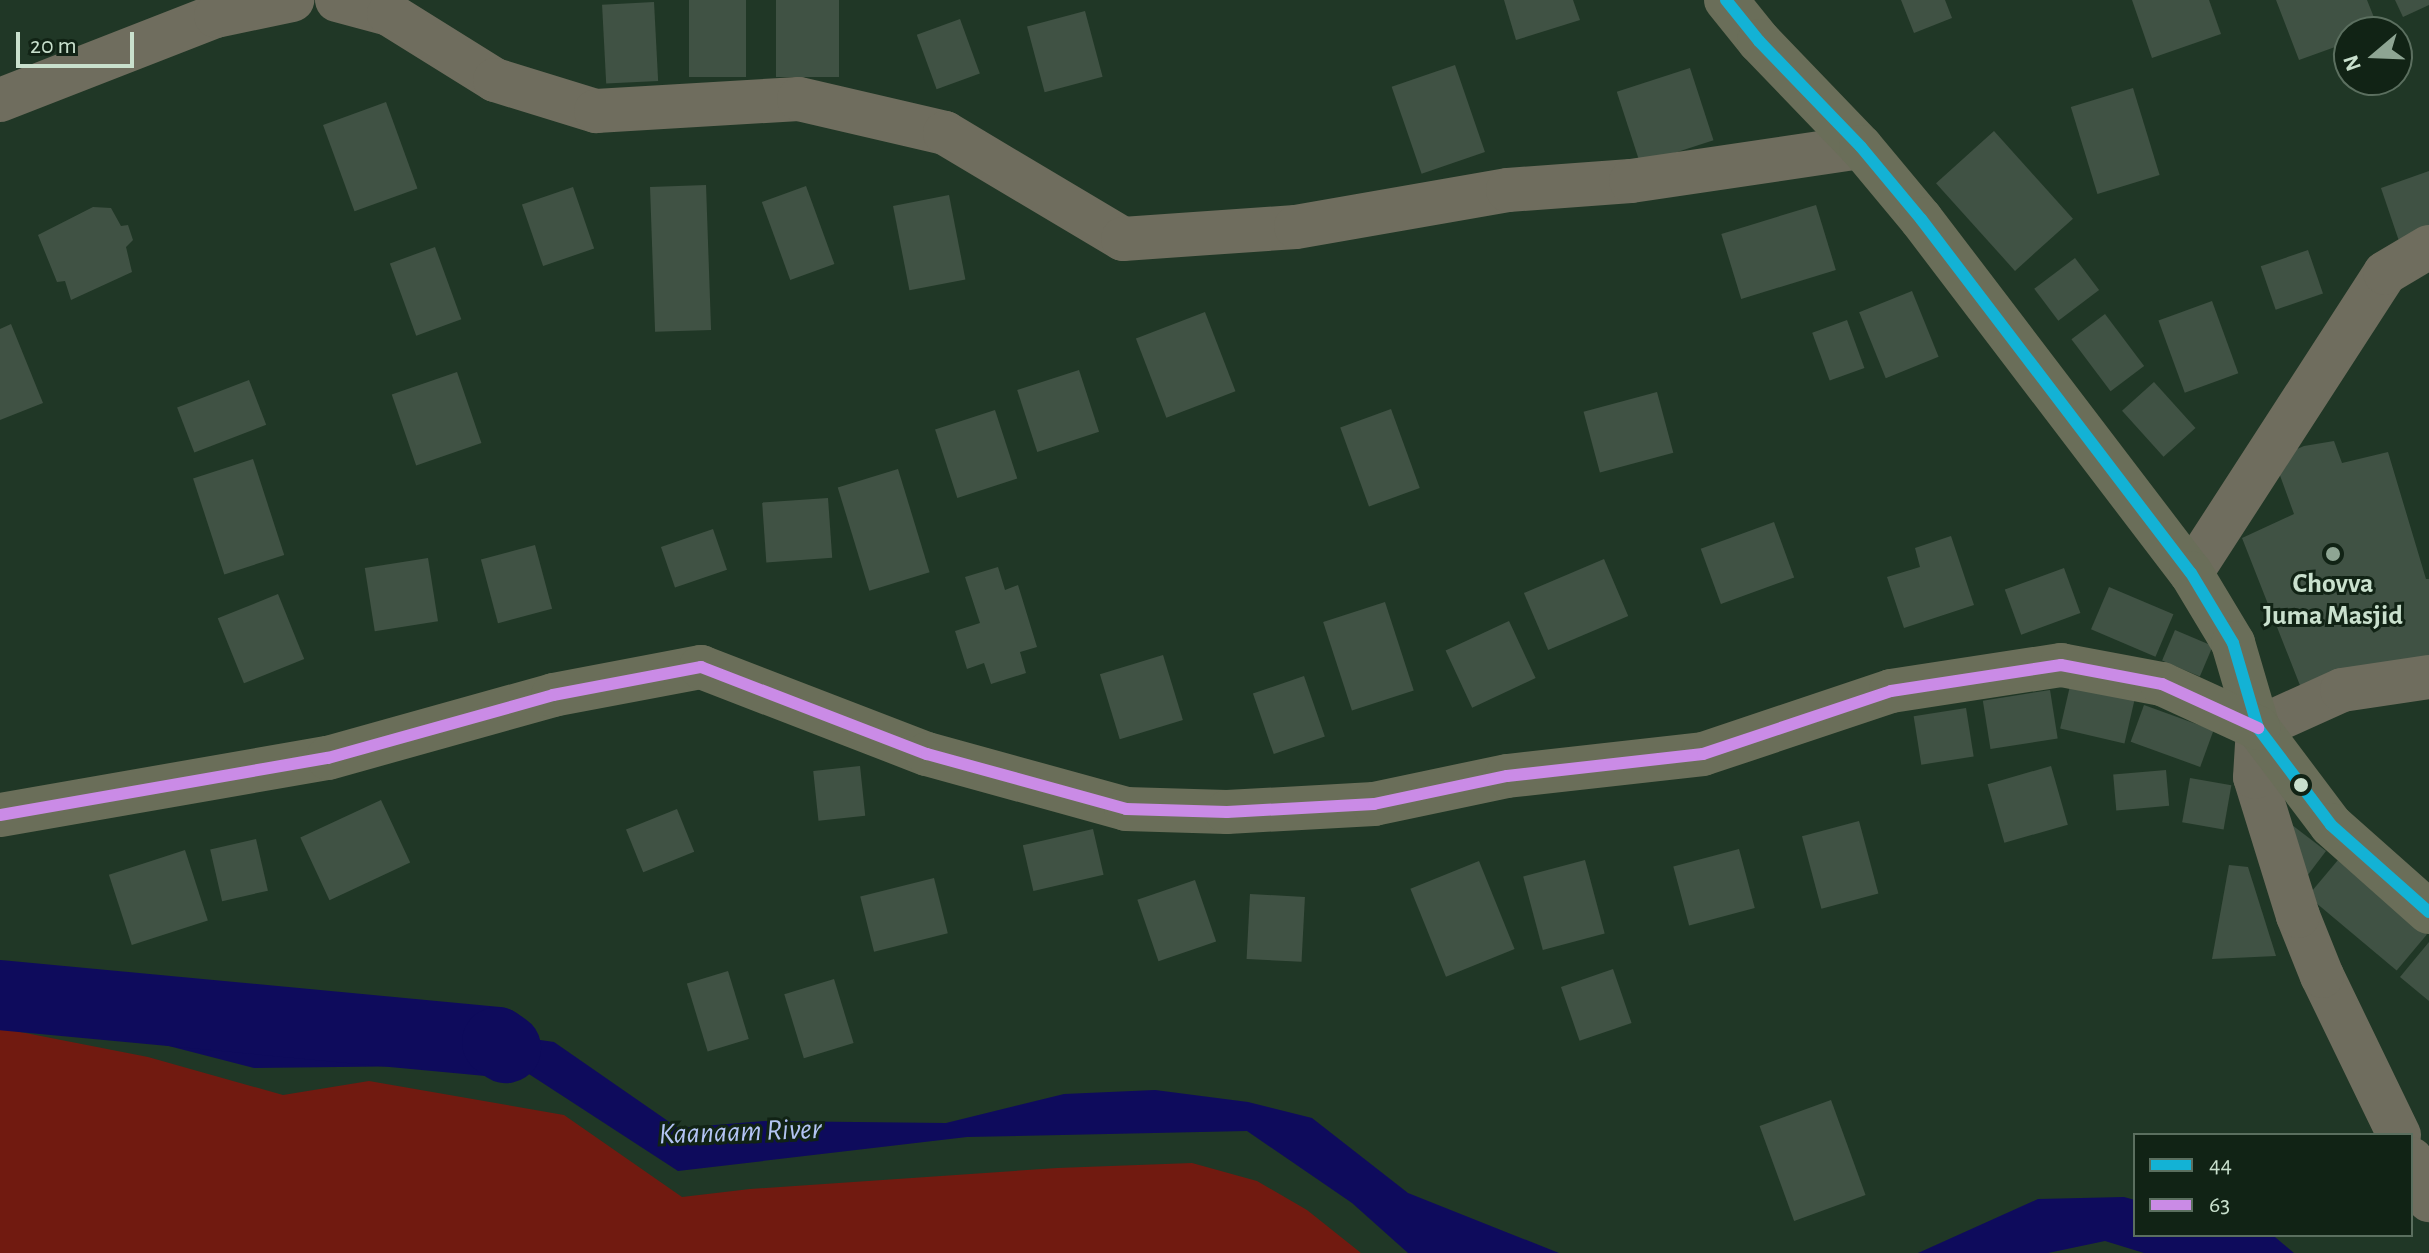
<!DOCTYPE html>
<style>
body{margin:0}
#map{position:relative;width:2429px;height:1253px;overflow:hidden;background:#203726;font-family:"Alegreya Sans",sans-serif}
div>[style]{position:absolute}
.green>*{inset:0;background:#711a10}
.water>*{inset:0;background:#0e0b5c}
.river>*{height:70px;margin:-35px;padding:0 35px;transform-origin:35px;border-radius:35px;background:#0e0b5c}
.building>*{inset:0;background:#405244;transform-origin:0 0}
.minor>*{height:44px;margin:-22px;padding:0 22px;transform-origin:22px;border-radius:22px;background:#6f6d5e}
.major>*{height:44px;margin:-22px;padding:0 22px;transform-origin:22px;border-radius:22px;background:#6a6e59}
.bus-1>*{height:12px;margin:-6px;padding:0 6px;transform-origin:6px;border-radius:6px;background:#13b2d5}
.bus-2>*{height:12px;margin:-6px;padding:0 6px;transform-origin:6px;border-radius:6px;background:#ca8be6}
.dots>*{width:22px;height:22px;translate:-50% -50%;box-sizing:border-box;border:4px solid #112315;border-radius:50%}
span{translate:-50% -50%;white-space:nowrap;text-align:center;line-height:1.15;-webkit-text-stroke:6px #112315;paint-order:stroke}
.poi-label{font-size:28px;color:#c9e0cd;font-weight:700}
.water-label{font-size:30px;color:#b3c4f3;font-style:italic}
.legend{position:absolute;left:2133px;top:1133px;width:280px;height:104px;box-sizing:border-box;background:#112315;border:2px solid #5b6f5f;margin:0;padding:10px 14px;list-style:none;font-size:24px;color:#c9e0cd}
.legend li{display:flex;align-items:center;gap:16px;height:40px}
.legend b{width:40px;border:2px solid #5b6f5f}
.north{position:absolute;left:2333px;top:16px;width:80px;height:80px;box-sizing:border-box;background:#112315;border:2px solid #5b6f5f;border-radius:50%;rotate:251deg;font-size:22px;font-weight:700;line-height:32px;text-align:center;color:#c9e0cd}
.north::after{content:'';display:block;margin:auto;width:28px;height:36px;background:#8ea593;clip-path:polygon(50% 0,100% 100%,50% 72%,0 100%)}
.scale{position:absolute;left:16px;top:32px;width:118px;height:36px;box-sizing:border-box;border:4px solid #c9e0cd;border-top:0;padding-left:10px;font-size:24px;line-height:28px;white-space:nowrap;color:#c9e0cd;-webkit-text-stroke:6px #112315;paint-order:stroke}
</style>
<div id="map">
<div class="green">
<div style="clip-path:polygon(0 1028px,148px 1057px,283px 1095px,369px 1081px,564px 1115px,682px 1197px,750px 1189px,1057px 1168px,1192px 1163px,1257px 1181px,1307px 1210px,1361px 1253px,0 1253px)"></div>
</div>
<div class="water">
<div style="clip-path:polygon(148px 985px,213px 1015px,416px 1034px,506px 1035px,554px 1042px,678px 1128px,765px 1121px,946px 1123px,1064px 1094px,1155px 1090px,1248px 1102px,1312px 1118px,1408px 1193px,1559px 1253px,1408px 1253px,1352px 1203px,1247px 1131px,967px 1137px,678px 1171px,515px 1065px,254px 1068px,161px 1044px)"></div>
<div style="clip-path:polygon(2124px 1197px,2135px 1200px,2135px 1235px,2266px 1235px,2275px 1237px,2294px 1253px,2144px 1253px,2105px 1241px,2048px 1253px,1918px 1253px,2038px 1199px)"></div>
</div>
<div class="river">
<div style="left:0;top:995px;width:499px;rotate:5.4deg"></div>
<div style="left:497px;top:1042px;width:11px;rotate:34deg"></div>
</div>
<div class="building">
<div style="left:689px;top:0;width:57px;height:77px"></div>
<div style="left:776px;top:0;width:63px;height:77px"></div>
<div style="clip-path:polygon(1504px 0,1573px 0,1580px 20px,1516px 40px)"></div>
<div style="clip-path:polygon(1901px 0,1945px 0,1952px 18px,1914px 33px)"></div>
<div style="clip-path:polygon(2132px 0,2209px 0,2221px 34px,2152px 58px)"></div>
<div style="clip-path:polygon(2276px 0,2367px 0,2379px 30px,2349px 32px,2349px 42px,2299px 60px)"></div>
<div style="clip-path:polygon(2395px 0,2429px 0,2429px 5px,2403px 17px)"></div>
<div style="left:654px;top:2px;width:79px;height:52px;rotate:87deg"></div>
<div style="left:1085px;top:11px;width:68px;height:60px;rotate:75deg"></div>
<div style="left:960px;top:19px;width:58px;height:46px;rotate:70deg"></div>
<div style="left:1455px;top:65px;width:92px;height:67px;rotate:71deg"></div>
<div style="left:1690px;top:68px;width:76px;height:77px;rotate:72deg"></div>
<div style="left:2133px;top:88px;width:91px;height:65px;rotate:73deg"></div>
<div style="left:386px;top:102px;width:92px;height:67px;rotate:70deg"></div>
<div style="left:1994px;top:131px;width:118px;height:78px;rotate:48deg"></div>
<div style="clip-path:polygon(2429px 171px,2429px 234px,2400px 244px,2381px 188px)"></div>
<div style="left:706px;top:185px;width:145px;height:56px;rotate:88deg"></div>
<div style="left:806px;top:186px;width:83px;height:47px;rotate:70deg"></div>
<div style="left:573px;top:187px;width:65px;height:54px;rotate:71deg"></div>
<div style="left:949px;top:195px;width:86px;height:57px;rotate:79deg"></div>
<div style="left:1816px;top:205px;width:68px;height:99px;rotate:73deg"></div>
<div style="clip-path:polygon(93px 207px,111px 208px,121px 226px,128px 225px,133px 240px,126px 247px,132px 272px,71px 300px,65px 281px,57px 282px,38px 235px)"></div>
<div style="left:435px;top:247px;width:77px;height:48px;rotate:70deg"></div>
<div style="left:2308px;top:250px;width:46px;height:50px;rotate:71deg"></div>
<div style="left:2075px;top:258px;width:40px;height:51px;rotate:53deg"></div>
<div style="left:1912px;top:291px;width:71px;height:57px;rotate:68deg"></div>
<div style="left:2212px;top:301px;width:77px;height:57px;rotate:70deg"></div>
<div style="left:1205px;top:312px;width:85px;height:74px;rotate:69deg"></div>
<div style="left:2105px;top:314px;width:65px;height:42px;rotate:53deg"></div>
<div style="left:1847px;top:320px;width:51px;height:37px;rotate:70deg"></div>
<div style="clip-path:polygon(11px 324px,43px 403px,0 420px,0 329px)"></div>
<div style="left:1079px;top:370px;width:65px;height:65px;rotate:72deg"></div>
<div style="left:457px;top:372px;width:75px;height:69px;rotate:71deg"></div>
<div style="left:249px;top:380px;width:48px;height:77px;rotate:69deg"></div>
<div style="left:2154px;top:382px;width:62px;height:43px;rotate:48deg"></div>
<div style="left:1657px;top:392px;width:63px;height:76px;rotate:75deg"></div>
<div style="left:1391px;top:409px;width:84px;height:54px;rotate:70deg"></div>
<div style="left:995px;top:410px;width:72px;height:63px;rotate:72deg"></div>
<div style="clip-path:polygon(2334px 441px,2342px 463px,2388px 452px,2426px 579px,2429px 579px,2429px 658px,2301px 688px,2242px 538px,2294px 514px,2274px 459px,2304px 446px)"></div>
<div style="left:253px;top:459px;width:101px;height:63px;rotate:72deg"></div>
<div style="left:898px;top:469px;width:108px;height:63px;rotate:73deg"></div>
<div style="left:828px;top:498px;width:60px;height:66px;rotate:86deg"></div>
<div style="left:1774px;top:522px;width:59px;height:78px;rotate:70deg"></div>
<div style="left:713px;top:529px;width:43px;height:55px;rotate:71deg"></div>
<div style="clip-path:polygon(1951px 536px,1974px 605px,1904px 628px,1887px 577px,1920px 567px,1915px 548px)"></div>
<div style="left:535px;top:545px;width:66px;height:56px;rotate:75deg"></div>
<div style="left:428px;top:558px;width:64px;height:64px;rotate:81deg"></div>
<div style="left:1604px;top:559px;width:62px;height:87px;rotate:67deg"></div>
<div style="clip-path:polygon(998px 567px,1005px 590px,1018px 585px,1037px 647px,1020px 652px,1026px 673px,991px 684px,984px 663px,967px 669px,955px 631px,980px 623px,965px 577px)"></div>
<div style="left:2064px;top:568px;width:48px;height:63px;rotate:70deg"></div>
<div style="left:2109px;top:587px;width:70px;height:46px;rotate:23deg"></div>
<div style="left:278px;top:594px;width:70px;height:65px;rotate:68deg"></div>
<div style="left:1385px;top:602px;width:93px;height:65px;rotate:72deg"></div>
<div style="left:1509px;top:621px;width:63px;height:70px;rotate:65deg"></div>
<div style="left:2175px;top:630px;width:41px;height:33px;rotate:23deg"></div>
<div style="left:1163px;top:655px;width:68px;height:66px;rotate:73deg"></div>
<div style="left:2073px;top:673px;width:66px;height:57px;rotate:13deg"></div>
<div style="left:1304px;top:676px;width:64px;height:54px;rotate:71deg"></div>
<div style="left:2050px;top:690px;width:49px;height:68px;rotate:81deg"></div>
<div style="left:2144px;top:705px;width:74px;height:39px;rotate:20deg"></div>
<div style="left:1966px;top:708px;width:49px;height:53px;rotate:81deg"></div>
<div style="left:860px;top:766px;width:50px;height:47px;rotate:84deg"></div>
<div style="left:2051px;top:766px;width:61px;height:66px;rotate:74deg"></div>
<div style="left:2166px;top:770px;width:36px;height:53px;rotate:85deg"></div>
<div style="left:2190px;top:778px;width:42px;height:45px;rotate:10deg"></div>
<div style="left:381px;top:800px;width:69px;height:89px;rotate:65deg"></div>
<div style="left:677px;top:809px;width:46px;height:55px;rotate:68deg"></div>
<div style="left:1859px;top:821px;width:75px;height:59px;rotate:75deg"></div>
<div style="clip-path:polygon(2292px 825px,2326px 851px,2304px 880px)"></div>
<div style="left:1093px;top:829px;width:47px;height:72px;rotate:77deg"></div>
<div style="left:256px;top:839px;width:53px;height:47px;rotate:77deg"></div>
<div style="left:1739px;top:849px;width:61px;height:68px;rotate:75deg"></div>
<div style="left:185px;top:850px;width:74px;height:80px;rotate:72deg"></div>
<div style="left:1585px;top:860px;width:76px;height:64px;rotate:75deg"></div>
<div style="left:2338px;top:860px;width:116px;height:47px;rotate:40deg"></div>
<div style="left:1479px;top:861px;width:95px;height:74px;rotate:68deg"></div>
<div style="clip-path:polygon(2229px 865px,2248px 867px,2276px 956px,2212px 959px)"></div>
<div style="left:934px;top:878px;width:57px;height:76px;rotate:76deg"></div>
<div style="left:1195px;top:880px;width:65px;height:61px;rotate:71deg"></div>
<div style="left:1250px;top:894px;width:55px;height:65px;rotate:3deg"></div>
<div style="clip-path:polygon(2429px 942px,2429px 1001px,2400px 977px)"></div>
<div style="left:1613px;top:969px;width:57px;height:55px;rotate:71deg"></div>
<div style="left:728px;top:971px;width:71px;height:43px;rotate:73deg"></div>
<div style="left:834px;top:979px;width:67px;height:52px;rotate:73deg"></div>
<div style="left:1831px;top:1100px;width:101px;height:76px;rotate:70deg"></div>
</div>
<div class="minor">
<div style="left:337px;top:0;width:54px;rotate:15.1deg"></div>
<div style="left:389px;top:14px;width:125px;rotate:31.9deg"></div>
<div style="left:495px;top:80px;width:106px;rotate:17.1deg"></div>
<div style="left:596px;top:111px;width:203px;rotate:-3.4deg"></div>
<div style="left:799px;top:99px;width:150px;rotate:13.1deg"></div>
<div style="left:945px;top:133px;width:207px;rotate:30.8deg"></div>
<div style="left:1123px;top:239px;width:173px;rotate:-4deg"></div>
<div style="left:1296px;top:227px;width:215px;rotate:-9.9deg"></div>
<div style="left:1508px;top:190px;width:123px;rotate:-4.2deg"></div>
<div style="left:1631px;top:181px;width:232px;rotate:-8.4deg"></div>
<div style="left:0;top:100px;width:232px;rotate:-21.3deg"></div>
<div style="left:216px;top:16px;width:78px;rotate:-11.9deg"></div>
<div style="left:2191px;top:573px;width:357px;rotate:-57.1deg"></div>
<div style="left:2385px;top:273px;width:51px;rotate:-30.6deg"></div>
<div style="left:2399px;top:1135px;width:177px;rotate:-115.8deg"></div>
<div style="left:2322px;top:976px;width:65px;rotate:-111.8deg"></div>
<div style="left:2298px;top:916px;width:145px;rotate:-107.2deg"></div>
<div style="left:2255px;top:777px;width:49px;rotate:-86.5deg"></div>
<div style="left:2258px;top:728px;width:92px;rotate:-24.3deg"></div>
<div style="left:2342px;top:690px;width:88px;rotate:-8.5deg"></div>
<div style="left:2411px;top:1159px;width:45px;rotate:66.3deg"></div>
</div>
<div class="major">
<div style="left:1726px;top:0;width:53px;rotate:51.2deg"></div>
<div style="left:1759px;top:41px;width:147px;rotate:46.1deg"></div>
<div style="left:1861px;top:147px;width:94px;rotate:50.2deg"></div>
<div style="left:1921px;top:219px;width:445px;rotate:52.7deg"></div>
<div style="left:2191px;top:573px;width:82px;rotate:59deg"></div>
<div style="left:2233px;top:643px;width:89px;rotate:73.6deg"></div>
<div style="left:2258px;top:728px;width:121px;rotate:53deg"></div>
<div style="left:2331px;top:825px;width:131px;rotate:41.6deg"></div>
<div style="left:0;top:815px;width:333px;rotate:-9.9deg"></div>
<div style="left:328px;top:758px;width:234px;rotate:-15.6deg"></div>
<div style="left:553px;top:695px;width:151px;rotate:-10.7deg"></div>
<div style="left:701px;top:667px;width:242px;rotate:21.1deg"></div>
<div style="left:927px;top:754px;width:206px;rotate:15.4deg"></div>
<div style="left:1126px;top:809px;width:101px;rotate:1.7deg"></div>
<div style="left:1227px;top:812px;width:147px;rotate:-3.1deg"></div>
<div style="left:1374px;top:804px;width:136px;rotate:-11.9deg"></div>
<div style="left:1507px;top:776px;width:197px;rotate:-6.4deg"></div>
<div style="left:1703px;top:754px;width:198px;rotate:-18.5deg"></div>
<div style="left:1891px;top:691px;width:172px;rotate:-8.7deg"></div>
<div style="left:2061px;top:665px;width:103px;rotate:10.7deg"></div>
<div style="left:2162px;top:684px;width:106px;rotate:24.6deg"></div>
</div>
<div class="bus-1">
<div style="left:1726px;top:0;width:53px;rotate:51.2deg"></div>
<div style="left:1759px;top:41px;width:147px;rotate:46.1deg"></div>
<div style="left:1861px;top:147px;width:94px;rotate:50.2deg"></div>
<div style="left:1921px;top:219px;width:445px;rotate:52.7deg"></div>
<div style="left:2191px;top:573px;width:82px;rotate:59deg"></div>
<div style="left:2233px;top:643px;width:89px;rotate:73.6deg"></div>
<div style="left:2258px;top:728px;width:121px;rotate:53deg"></div>
<div style="left:2331px;top:825px;width:131px;rotate:41.6deg"></div>
</div>
<div class="bus-2">
<div style="left:0;top:815px;width:333px;rotate:-9.9deg"></div>
<div style="left:328px;top:758px;width:234px;rotate:-15.6deg"></div>
<div style="left:553px;top:695px;width:151px;rotate:-10.7deg"></div>
<div style="left:701px;top:667px;width:242px;rotate:21.1deg"></div>
<div style="left:927px;top:754px;width:206px;rotate:15.4deg"></div>
<div style="left:1126px;top:809px;width:101px;rotate:1.7deg"></div>
<div style="left:1227px;top:812px;width:147px;rotate:-3.1deg"></div>
<div style="left:1374px;top:804px;width:136px;rotate:-11.9deg"></div>
<div style="left:1507px;top:776px;width:197px;rotate:-6.4deg"></div>
<div style="left:1703px;top:754px;width:198px;rotate:-18.5deg"></div>
<div style="left:1891px;top:691px;width:172px;rotate:-8.7deg"></div>
<div style="left:2061px;top:665px;width:103px;rotate:10.7deg"></div>
<div style="left:2162px;top:684px;width:106px;rotate:24.6deg"></div>
</div>
<div class="dots">
<div style="left:2333px;top:554px;background:#8ea593"></div>
<div style="left:2301px;top:785px;background:#c9e0cd"></div>
</div>
<div class="poi-label">
<span style="left:2333px;top:600px">Chovva<br>Juma Masjid</span>
</div>
<div class="water-label">
<span style="left:740px;top:1132px;rotate:-2deg">Kaanaam River</span>
</div>
<ul class="legend">
<li><b style="height:10px;background:#13b2d5"></b>44</li>
<li><b style="height:10px;background:#ca8be6"></b>63</li>
</ul>
<div class="north">N</div>
<div class="scale">20 m</div>
</div>
